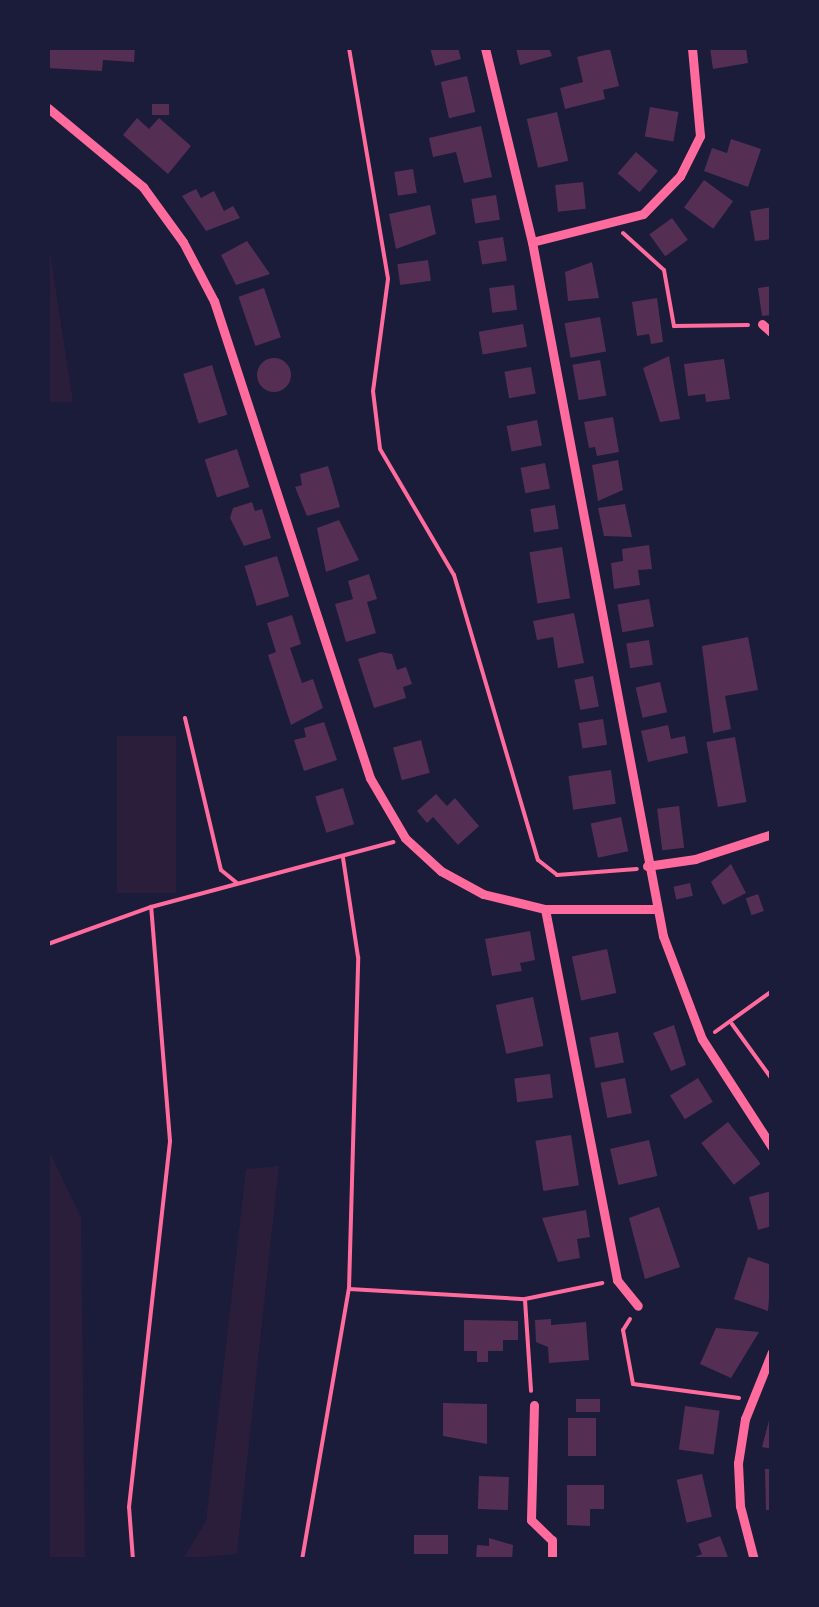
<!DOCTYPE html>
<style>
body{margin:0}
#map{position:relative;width:819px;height:1607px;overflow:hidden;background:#1b1b3a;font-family:Overpass,sans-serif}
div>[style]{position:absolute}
.green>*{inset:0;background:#2a1e3b;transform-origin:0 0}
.building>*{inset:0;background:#542f53;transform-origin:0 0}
.round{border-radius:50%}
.path>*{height:4px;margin:-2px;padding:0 2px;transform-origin:2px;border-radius:2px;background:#ff6b9d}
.minor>*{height:9px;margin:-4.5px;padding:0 4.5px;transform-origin:4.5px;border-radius:4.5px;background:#ff6b9d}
span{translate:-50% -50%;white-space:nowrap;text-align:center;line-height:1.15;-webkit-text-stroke:10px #1b1b3a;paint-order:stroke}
.frame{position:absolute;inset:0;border:50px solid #1b1b3a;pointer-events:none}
</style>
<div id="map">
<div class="green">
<div style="clip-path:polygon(48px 239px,73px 402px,48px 402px)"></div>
<div style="left:117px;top:736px;width:59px;height:157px"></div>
<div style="clip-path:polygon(48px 1149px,81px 1217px,85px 1559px,48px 1559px)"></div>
<div style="clip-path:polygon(279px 1166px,237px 1554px,183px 1559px,206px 1521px,246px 1169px)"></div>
</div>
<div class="building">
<div style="clip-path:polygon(48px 48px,135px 48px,134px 62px,103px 60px,102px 71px,48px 68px)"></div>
<div style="clip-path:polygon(430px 48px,458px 48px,461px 59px,435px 66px)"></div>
<div style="clip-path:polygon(516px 48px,549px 48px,552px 56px,520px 65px)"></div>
<div style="clip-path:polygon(710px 48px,746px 48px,748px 63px,713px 69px)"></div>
<div style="clip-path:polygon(610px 49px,619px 86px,603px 90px,605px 99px,565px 109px,560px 88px,583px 82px,577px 57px)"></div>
<div style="left:467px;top:76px;width:37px;height:27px;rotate:77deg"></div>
<div style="left:169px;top:104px;width:11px;height:17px;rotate:90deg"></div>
<div style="left:650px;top:107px;width:29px;height:30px;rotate:10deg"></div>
<div style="left:557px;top:112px;width:50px;height:31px;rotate:77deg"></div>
<div style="clip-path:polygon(137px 118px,149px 129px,159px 118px,191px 146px,168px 174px,123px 135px)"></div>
<div style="clip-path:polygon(481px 126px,492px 177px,464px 183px,456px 152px,433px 157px,429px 138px)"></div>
<div style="clip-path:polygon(731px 139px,761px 149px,748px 187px,704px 171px,712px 148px,727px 153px)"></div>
<div style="left:636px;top:152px;width:29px;height:28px;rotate:41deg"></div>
<div style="left:413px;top:169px;width:24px;height:19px;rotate:81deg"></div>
<div style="left:704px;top:180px;width:36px;height:34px;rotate:36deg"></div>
<div style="left:583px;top:182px;width:27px;height:28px;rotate:84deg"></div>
<div style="clip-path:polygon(196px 189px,201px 198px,214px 191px,224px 211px,233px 206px,240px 218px,206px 231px,182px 196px)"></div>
<div style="left:496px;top:195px;width:25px;height:25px;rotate:81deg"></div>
<div style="clip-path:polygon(430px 205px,436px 234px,396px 249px,389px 214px)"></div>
<div style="clip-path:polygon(772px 207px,772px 239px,755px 241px,750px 211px)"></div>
<div style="left:672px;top:218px;width:27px;height:28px;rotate:54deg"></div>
<div style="left:503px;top:237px;width:24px;height:25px;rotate:81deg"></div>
<div style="clip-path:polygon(247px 241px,270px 274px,236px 285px,221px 255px)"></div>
<div style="left:428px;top:260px;width:21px;height:31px;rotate:82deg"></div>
<div style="clip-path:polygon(592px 262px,599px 298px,568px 301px,565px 272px)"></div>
<div style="left:514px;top:285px;width:25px;height:25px;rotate:83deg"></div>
<div style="clip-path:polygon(772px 286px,772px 315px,762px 316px,758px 288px)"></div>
<div style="left:264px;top:288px;width:52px;height:27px;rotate:71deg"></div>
<div style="clip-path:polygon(657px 298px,663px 342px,651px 344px,649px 334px,637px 336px,632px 302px)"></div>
<div style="left:600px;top:317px;width:35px;height:36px;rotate:80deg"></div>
<div style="left:523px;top:324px;width:23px;height:45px;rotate:80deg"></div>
<div style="clip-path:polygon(669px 356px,680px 419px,660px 422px,643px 368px)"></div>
<div class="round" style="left:257px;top:358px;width:34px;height:34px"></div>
<div style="clip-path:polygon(724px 359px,730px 399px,706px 402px,705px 394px,688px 396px,684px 364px)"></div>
<div style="left:600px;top:360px;width:36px;height:28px;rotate:80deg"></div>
<div style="left:212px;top:365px;width:52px;height:30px;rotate:73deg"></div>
<div style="left:531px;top:367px;width:27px;height:27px;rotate:80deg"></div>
<div style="clip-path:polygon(613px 417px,619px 452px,597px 456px,595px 447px,589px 448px,584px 422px)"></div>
<div style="left:537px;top:420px;width:26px;height:31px;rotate:79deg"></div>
<div style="left:237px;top:449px;width:40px;height:34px;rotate:72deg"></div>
<div style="clip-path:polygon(618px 460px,623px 490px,598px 501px,592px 465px)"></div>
<div style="left:545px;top:463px;width:26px;height:25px;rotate:79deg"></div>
<div style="clip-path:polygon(328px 466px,340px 507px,307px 516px,295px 487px,302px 485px,300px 474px)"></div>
<div style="clip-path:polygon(252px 502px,255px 511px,262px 509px,271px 538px,244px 546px,230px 518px,233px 508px)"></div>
<div style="clip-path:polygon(625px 504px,632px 537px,604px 536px,598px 508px)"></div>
<div style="left:555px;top:505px;width:24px;height:25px;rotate:81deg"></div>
<div style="clip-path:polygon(339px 520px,359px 560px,326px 572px,317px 528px)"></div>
<div style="clip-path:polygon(649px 545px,652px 569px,638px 570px,640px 585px,614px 589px,611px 563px,623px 561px,622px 549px)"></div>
<div style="left:562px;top:547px;width:52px;height:33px;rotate:81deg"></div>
<div style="left:277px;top:556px;width:42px;height:34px;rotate:73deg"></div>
<div style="clip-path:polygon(369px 574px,377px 599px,367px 602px,376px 633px,346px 642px,335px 604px,353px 599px,348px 581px)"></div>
<div style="left:649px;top:599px;width:28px;height:32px;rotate:80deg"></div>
<div style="clip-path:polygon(574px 613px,584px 663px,558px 668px,553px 637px,537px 640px,533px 621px)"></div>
<div style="clip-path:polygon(292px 615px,301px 644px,290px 648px,302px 683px,313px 679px,323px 708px,291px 725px,268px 655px,276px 652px,267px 623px)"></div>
<div style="clip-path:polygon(748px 637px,758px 690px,725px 696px,731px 729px,713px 733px,702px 646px)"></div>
<div style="left:649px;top:640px;width:25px;height:23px;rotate:81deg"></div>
<div style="clip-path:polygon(381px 652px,392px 654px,397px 670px,406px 667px,412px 684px,403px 687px,406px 698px,374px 708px,358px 659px)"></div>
<div style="left:593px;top:676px;width:31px;height:19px;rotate:79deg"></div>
<div style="left:660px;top:682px;width:31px;height:25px;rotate:77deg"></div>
<div style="left:603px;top:719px;width:26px;height:25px;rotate:81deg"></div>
<div style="clip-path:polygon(324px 722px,337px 760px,304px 771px,294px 740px,306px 737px,304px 728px)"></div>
<div style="clip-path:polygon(668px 725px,671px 739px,685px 736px,688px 753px,648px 762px,641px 731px)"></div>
<div style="left:735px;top:737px;width:66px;height:29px;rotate:80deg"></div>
<div style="left:421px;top:740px;width:34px;height:29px;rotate:75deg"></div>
<div style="left:611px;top:770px;width:34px;height:43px;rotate:82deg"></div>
<div style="left:343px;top:788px;width:38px;height:29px;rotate:73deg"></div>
<div style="clip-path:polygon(436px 794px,447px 806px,455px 798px,479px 826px,458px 845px,433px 817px,427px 823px,417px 811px)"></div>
<div style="left:679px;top:806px;width:42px;height:22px;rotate:83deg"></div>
<div style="left:621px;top:817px;width:35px;height:31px;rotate:78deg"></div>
<div style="clip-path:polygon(731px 864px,746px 893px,723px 905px,711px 882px)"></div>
<div style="left:690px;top:883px;width:13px;height:17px;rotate:77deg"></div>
<div style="left:758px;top:894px;width:18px;height:13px;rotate:71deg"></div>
<div style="clip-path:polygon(530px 931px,535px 960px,520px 963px,522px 971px,492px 976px,485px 939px)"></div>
<div style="left:607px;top:949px;width:45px;height:36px;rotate:78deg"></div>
<div style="left:533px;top:997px;width:50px;height:38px;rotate:78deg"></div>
<div style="clip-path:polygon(674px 1025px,686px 1065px,671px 1071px,653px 1033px)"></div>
<div style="left:618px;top:1032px;width:31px;height:29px;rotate:79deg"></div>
<div style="left:550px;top:1074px;width:24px;height:36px;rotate:83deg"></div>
<div style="left:625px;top:1078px;width:36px;height:25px;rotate:79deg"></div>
<div style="left:698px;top:1078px;width:28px;height:33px;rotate:58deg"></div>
<div style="left:728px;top:1122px;width:53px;height:34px;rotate:52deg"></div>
<div style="left:571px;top:1135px;width:51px;height:36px;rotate:81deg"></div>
<div style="left:649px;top:1140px;width:37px;height:40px;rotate:77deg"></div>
<div style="clip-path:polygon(772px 1191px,772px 1226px,758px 1230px,749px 1197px)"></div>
<div style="clip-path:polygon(659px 1207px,680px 1267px,645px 1279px,629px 1218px)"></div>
<div style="clip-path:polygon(586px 1210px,590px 1237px,577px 1239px,580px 1258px,558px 1262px,542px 1218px)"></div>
<div style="clip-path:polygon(748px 1257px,772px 1265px,768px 1311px,734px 1299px)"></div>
<div style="clip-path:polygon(551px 1319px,551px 1325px,586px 1322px,589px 1360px,549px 1363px,548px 1347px,536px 1342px,535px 1320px)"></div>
<div style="clip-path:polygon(464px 1320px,518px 1321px,518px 1340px,503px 1340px,503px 1351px,488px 1351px,488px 1362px,477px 1362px,477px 1351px,464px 1351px)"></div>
<div style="clip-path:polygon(716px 1328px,759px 1332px,731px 1378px,700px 1364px)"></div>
<div style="left:576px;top:1399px;width:24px;height:13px"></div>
<div style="clip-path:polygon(443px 1403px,487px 1404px,487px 1444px,443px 1436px)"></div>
<div style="left:685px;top:1406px;width:35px;height:44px;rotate:8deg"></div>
<div style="clip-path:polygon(772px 1409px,772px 1449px,762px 1447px)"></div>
<div style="left:568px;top:1418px;width:28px;height:38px"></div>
<div style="clip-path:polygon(765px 1469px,772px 1469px,772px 1510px,766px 1510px)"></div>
<div style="left:702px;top:1474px;width:44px;height:26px;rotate:77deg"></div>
<div style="left:479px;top:1476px;width:30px;height:33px;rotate:2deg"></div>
<div style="clip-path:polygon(567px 1485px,604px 1485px,604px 1509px,590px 1509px,590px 1526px,567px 1525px)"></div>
<div style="left:414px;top:1535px;width:34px;height:19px"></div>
<div style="clip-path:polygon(720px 1536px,729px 1560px,687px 1560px,702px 1554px,698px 1544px)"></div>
<div style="clip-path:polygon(489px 1538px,513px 1545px,512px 1560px,476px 1558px,477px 1545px,489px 1546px)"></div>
</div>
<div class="path">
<div style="left:349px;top:48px;width:234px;rotate:80.4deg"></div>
<div style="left:388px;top:279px;width:113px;rotate:97.6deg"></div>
<div style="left:373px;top:391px;width:58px;rotate:83.1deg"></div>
<div style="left:380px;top:449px;width:146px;rotate:59.6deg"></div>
<div style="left:454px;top:575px;width:297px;rotate:73.6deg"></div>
<div style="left:538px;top:860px;width:24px;rotate:38deg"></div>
<div style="left:557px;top:875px;width:80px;rotate:-4.3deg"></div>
<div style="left:623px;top:233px;width:55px;rotate:42.1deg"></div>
<div style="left:664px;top:270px;width:57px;rotate:79.9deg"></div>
<div style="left:674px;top:326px;width:74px;rotate:-0.8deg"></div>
<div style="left:185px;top:718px;width:156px;rotate:76.7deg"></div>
<div style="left:221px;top:870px;width:21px;rotate:39deg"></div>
<div style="left:48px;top:944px;width:109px;rotate:-19.8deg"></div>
<div style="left:151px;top:907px;width:251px;rotate:-15deg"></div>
<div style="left:732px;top:1024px;width:68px;rotate:54deg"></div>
<div style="left:715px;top:1032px;width:70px;rotate:-35.7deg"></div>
<div style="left:349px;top:1289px;width:176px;rotate:3.3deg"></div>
<div style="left:525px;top:1299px;width:79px;rotate:-11.7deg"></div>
<div style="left:525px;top:1300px;width:91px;rotate:86.2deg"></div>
<div style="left:630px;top:1319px;width:13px;rotate:122deg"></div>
<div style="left:623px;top:1330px;width:55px;rotate:79.5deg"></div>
<div style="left:633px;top:1384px;width:107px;rotate:7.5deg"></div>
<div style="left:133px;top:1560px;width:53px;rotate:-94.3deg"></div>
<div style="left:129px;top:1507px;width:368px;rotate:-83.6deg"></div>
<div style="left:170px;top:1141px;width:235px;rotate:-94.6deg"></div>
<div style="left:302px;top:1560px;width:275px;rotate:-80.2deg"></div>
<div style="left:349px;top:1289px;width:332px;rotate:-88.4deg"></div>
<div style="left:358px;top:957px;width:100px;rotate:-98.6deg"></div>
</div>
<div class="minor">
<div style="left:485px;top:48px;width:200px;rotate:76.4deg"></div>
<div style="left:532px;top:242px;width:706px;rotate:79.31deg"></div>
<div style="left:663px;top:936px;width:110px;rotate:69.3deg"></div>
<div style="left:702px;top:1039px;width:129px;rotate:57.1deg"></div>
<div style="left:48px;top:108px;width:124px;rotate:39.7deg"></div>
<div style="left:143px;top:187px;width:68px;rotate:54deg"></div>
<div style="left:183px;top:242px;width:67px;rotate:62.3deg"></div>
<div style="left:214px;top:301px;width:502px;rotate:71.89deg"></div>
<div style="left:370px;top:778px;width:69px;rotate:59.7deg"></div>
<div style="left:405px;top:838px;width:49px;rotate:42.5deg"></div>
<div style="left:441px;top:871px;width:48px;rotate:28.7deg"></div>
<div style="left:483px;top:894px;width:64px;rotate:13.6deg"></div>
<div style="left:545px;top:909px;width:111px"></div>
<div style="left:532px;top:242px;width:114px;rotate:-14.2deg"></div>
<div style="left:643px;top:214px;width:53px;rotate:-45.8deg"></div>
<div style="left:680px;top:176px;width:45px;rotate:-63.4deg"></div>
<div style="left:700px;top:136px;width:88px;rotate:-95.2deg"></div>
<div style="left:762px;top:324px;width:13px;rotate:42deg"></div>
<div style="left:647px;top:866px;width:49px;rotate:-8.3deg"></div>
<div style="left:695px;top:859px;width:81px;rotate:-18deg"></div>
<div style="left:545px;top:909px;width:378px;rotate:79deg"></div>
<div style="left:617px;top:1280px;width:33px;rotate:51deg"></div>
<div style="left:534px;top:1405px;width:115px;rotate:91.5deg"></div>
<div style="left:531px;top:1520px;width:29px;rotate:44deg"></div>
<div style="left:552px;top:1540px;width:20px;rotate:90deg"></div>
<div style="left:754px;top:1560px;width:56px;rotate:-104.5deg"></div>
<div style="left:740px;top:1506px;width:43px;rotate:-92.7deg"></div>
<div style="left:738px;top:1463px;width:45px;rotate:-81deg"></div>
<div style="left:745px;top:1419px;width:72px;rotate:-68.1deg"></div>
</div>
<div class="frame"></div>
</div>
